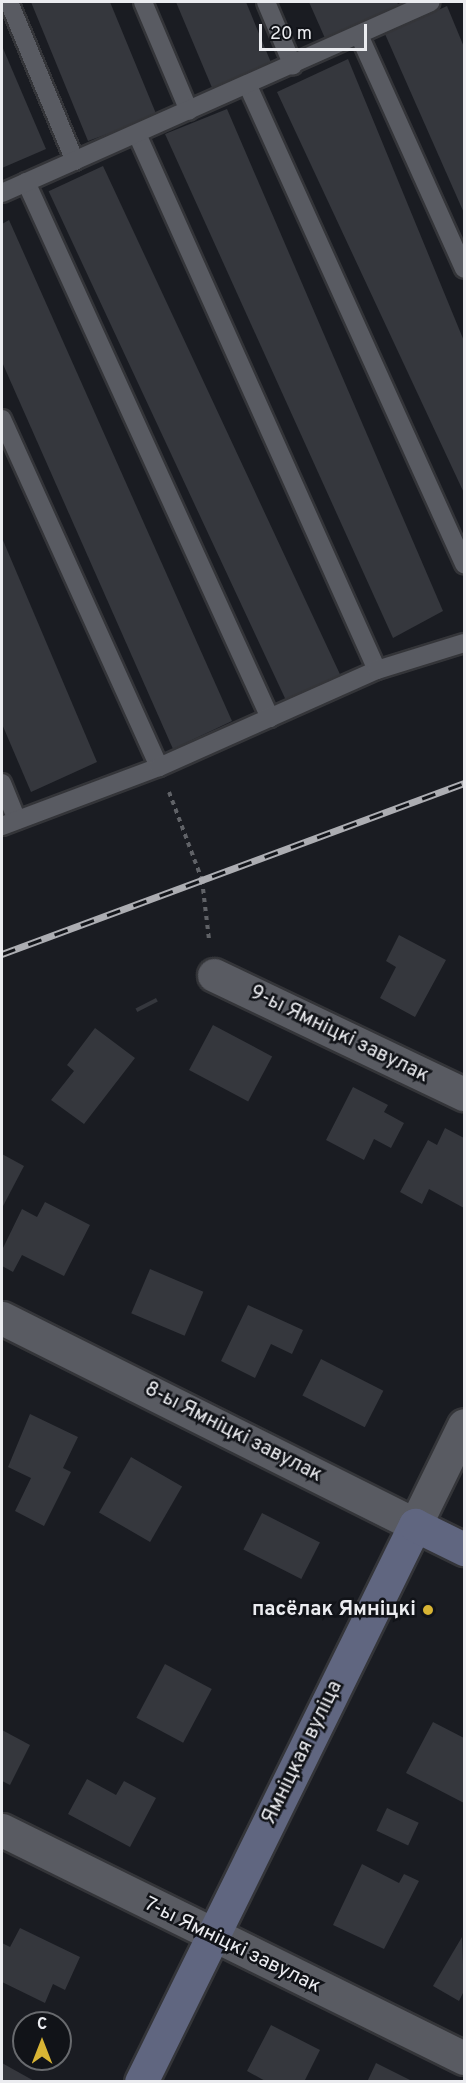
<!DOCTYPE html>
<meta charset="utf-8">
<style>
body{margin:0}
#map{position:relative;width:466px;height:2083px;overflow:hidden;background:#1a1c22;font-family:Overpass,sans-serif}
div>[style]{position:absolute}
.building>*{inset:0;background:#35373d;transform-origin:0 0}
.path>*{height:4px;margin-top:-2px;transform-origin:0;background:repeating-linear-gradient(90deg,#606267 0 4.5px,transparent 0 9px)}
.roads{filter:drop-shadow(2px 0 #343539) drop-shadow(-2px 0 #343539) drop-shadow(0 2px #343539) drop-shadow(0 -2px #343539)}
.lane>*{height:18px;margin:-9px;padding:0 9px;transform-origin:9px;border-radius:9px;background:#595b62}
.street>*{height:33px;margin:-16.5px;padding:0 16.5px;transform-origin:16.5px;border-radius:16.5px;background:#595b62}
.secondary>*{height:33px;margin:-16.5px;padding:0 16.5px;transform-origin:16.5px;border-radius:16.5px;background:#606680}
.rail>*{height:7px;margin-top:-3.5px;transform-origin:0;background:repeating-linear-gradient(90deg,#111318 0 14px,#acadb2 0 28px);box-sizing:border-box;border-block:2px solid #acadb2}
.dots>*{width:16px;height:16px;translate:-50% -50%;box-sizing:border-box;border:3px solid #111318;border-radius:50%}
span{translate:-50% -50%;white-space:nowrap;text-align:center;line-height:1.15;-webkit-text-stroke:5px #111318;paint-order:stroke}
.street-label{font-size:20px;color:#ebecf0}
.poi-label{font-size:20px;color:#ebecf0;font-weight:700}
.right{translate:-100% -50%;text-align:right}
.frame{position:absolute;inset:0;border:3px solid #ebecf0;pointer-events:none}
.north{position:absolute;left:12px;top:2011px;width:60px;height:60px;box-sizing:border-box;background:#111318;border:2px solid #686a6e;border-radius:50%;rotate:0deg;font-size:16px;font-weight:700;line-height:24px;text-align:center;color:#ebecf0}
.north::after{content:'';display:block;margin:auto;width:21px;height:27px;background:#d8b434;clip-path:polygon(50% 0,100% 100%,50% 72%,0 100%)}
.scale{position:absolute;left:259px;top:24px;width:108px;height:27px;box-sizing:border-box;border:3px solid #ebecf0;border-top:0;padding-left:8px;font-size:18px;line-height:21px;white-space:nowrap;color:#ebecf0;-webkit-text-stroke:4px #111318;paint-order:stroke}
</style>
<div id="map">
<div class="building">
<div style="clip-path:polygon(31px 2px,110px 2px,157px 116px,88px 141px)"></div>
<div style="clip-path:polygon(176px 2px,246px 2px,272px 65px,213px 90px)"></div>
<div style="clip-path:polygon(309px 2px,397px 2px,402px 13px,328px 45px)"></div>
<div style="clip-path:polygon(447px 6px,464px 47px,464px 213px,385px 34px)"></div>
<div style="clip-path:polygon(2px 46px,46px 149px,2px 168px)"></div>
<div style="clip-path:polygon(348px 59px,464px 341px,464px 493px,277px 92px)"></div>
<div style="clip-path:polygon(227px 109px,443px 611px,393px 638px,165px 134px)"></div>
<div style="left:103px;top:166px;width:566px;height:60px;rotate:65deg"></div>
<div style="clip-path:polygon(9px 220px,232px 721px,173px 749px,2px 362px,2px 224px)"></div>
<div style="clip-path:polygon(2px 538px,97px 762px,31px 792px,2px 724px)"></div>
<div style="clip-path:polygon(399px 935px,446px 960px,415px 1017px,380px 998px,396px 967px,386px 961px)"></div>
<div style="left:156px;top:998px;width:4px;height:23px;rotate:63deg"></div>
<div style="left:213px;top:1025px;width:67px;height:51px;rotate:28deg"></div>
<div style="clip-path:polygon(95px 1028px,135px 1058px,84px 1124px,51px 1100px,74px 1071px,67px 1065px)"></div>
<div style="clip-path:polygon(353px 1087px,388px 1105px,384px 1112px,404px 1123px,391px 1148px,374px 1139px,364px 1160px,326px 1140px)"></div>
<div style="clip-path:polygon(445px 1128px,464px 1138px,464px 1208px,429px 1189px,422px 1204px,400px 1192px,428px 1140px,437px 1145px)"></div>
<div style="clip-path:polygon(2px 1154px,24px 1166px,2px 1208px)"></div>
<div style="clip-path:polygon(45px 1202px,90px 1225px,64px 1276px,22px 1255px,13px 1272px,2px 1266px,2px 1250px,22px 1209px,37px 1217px)"></div>
<div style="left:150px;top:1269px;width:58px;height:48px;rotate:23deg"></div>
<div style="clip-path:polygon(248px 1305px,303px 1330px,292px 1354px,271px 1344px,255px 1378px,221px 1361px)"></div>
<div style="left:321px;top:1359px;width:70px;height:41px;rotate:27deg"></div>
<div style="clip-path:polygon(30px 1414px,78px 1437px,63px 1468px,71px 1472px,44px 1526px,15px 1511px,31px 1478px,8px 1467px)"></div>
<div style="left:131px;top:1457px;width:59px;height:64px;rotate:30deg"></div>
<div style="left:262px;top:1513px;width:65px;height:41px;rotate:27deg"></div>
<div style="left:165px;top:1664px;width:53px;height:61px;rotate:28deg"></div>
<div style="clip-path:polygon(433px 1722px,464px 1738px,464px 1803px,406px 1773px)"></div>
<div style="clip-path:polygon(2px 1730px,30px 1745px,10px 1785px,2px 1781px)"></div>
<div style="clip-path:polygon(87px 1779px,116px 1795px,124px 1781px,156px 1798px,130px 1847px,68px 1814px)"></div>
<div style="left:387px;top:1808px;width:35px;height:25px;rotate:25deg"></div>
<div style="clip-path:polygon(362px 1864px,399px 1883px,404px 1874px,419px 1881px,384px 1949px,333px 1925px)"></div>
<div style="clip-path:polygon(20px 1928px,80px 1957px,65px 1990px,53px 1984px,45px 2003px,2px 1982px,2px 1943px,10px 1947px)"></div>
<div style="clip-path:polygon(462px 1937px,464px 1991px,459px 2001px,433px 1986px)"></div>
<div style="clip-path:polygon(271px 2025px,320px 2050px,304px 2082px,267px 2082px,247px 2071px)"></div>
<div style="clip-path:polygon(2px 2063px,36px 2082px,2px 2082px)"></div>
<div style="clip-path:polygon(376px 2063px,414px 2082px,367px 2082px)"></div>
</div>
<div class="path">
<div style="left:169px;top:792px;width:94px;rotate:69.4deg"></div>
<div style="left:202px;top:880px;width:60px;rotate:83.3deg"></div>
</div>
<div class="roads">
<div class="lane">
<div style="left:9px;top:2px;width:172px;rotate:67.5deg"></div>
<div style="left:143px;top:2px;width:118px;rotate:67.1deg"></div>
<div style="left:266px;top:2px;width:69px;rotate:67.1deg"></div>
<div style="left:359px;top:35px;width:256px;rotate:65.8deg"></div>
<div style="left:248px;top:86px;width:525px;rotate:65.68deg"></div>
<div style="left:137px;top:134px;width:587px;rotate:65.88deg"></div>
<div style="left:26px;top:182px;width:589px;rotate:65.52deg"></div>
<div style="left:2px;top:193px;width:469px;rotate:-24deg"></div>
<div style="left:2px;top:419px;width:382px;rotate:65.7deg"></div>
<div style="left:2px;top:783px;width:40px;rotate:68deg"></div>
<div style="left:2px;top:826px;width:168px;rotate:-20.6deg"></div>
<div style="left:159px;top:767px;width:239px;rotate:-24deg"></div>
<div style="left:377px;top:670px;width:91px;rotate:-17.2deg"></div>
</div>
<div class="street">
<div style="left:214px;top:975px;width:277px;rotate:25.5deg"></div>
<div style="left:2px;top:1318px;width:462px;rotate:26.6deg"></div>
<div style="left:415px;top:1525px;width:111px;rotate:-63.9deg"></div>
<div style="left:2px;top:1830px;width:515px;rotate:26.27deg"></div>
</div>
<div class="secondary">
<div style="left:141px;top:2082px;width:621px;rotate:-63.81deg"></div>
<div style="left:415px;top:1525px;width:55px;rotate:26.1deg"></div>
</div>
</div>
<div class="rail">
<div style="left:2px;top:954px;width:493px;rotate:-20.3deg"></div>
</div>
<div class="dots">
<div style="left:428px;top:1610px;background:#d8b434"></div>
</div>
<div class="street-label">
<span style="left:339px;top:1035px;rotate:26deg">9-ы Ямніцкі завулак</span>
<span style="left:233px;top:1433px;rotate:27deg">8-ы Ямніцкі завулак</span>
<span style="left:303px;top:1753px;rotate:-64deg">Ямніцкая вуліца</span>
<span style="left:232px;top:1946px;rotate:26deg">7-ы Ямніцкі завулак</span>
</div>
<div class="poi-label">
<span class="right" style="left:416px;top:1610px">пасёлак Ямніцкі</span>
</div>
<div class="frame"></div>
<div class="north">С</div>
<div class="scale">20 m</div>
</div>
